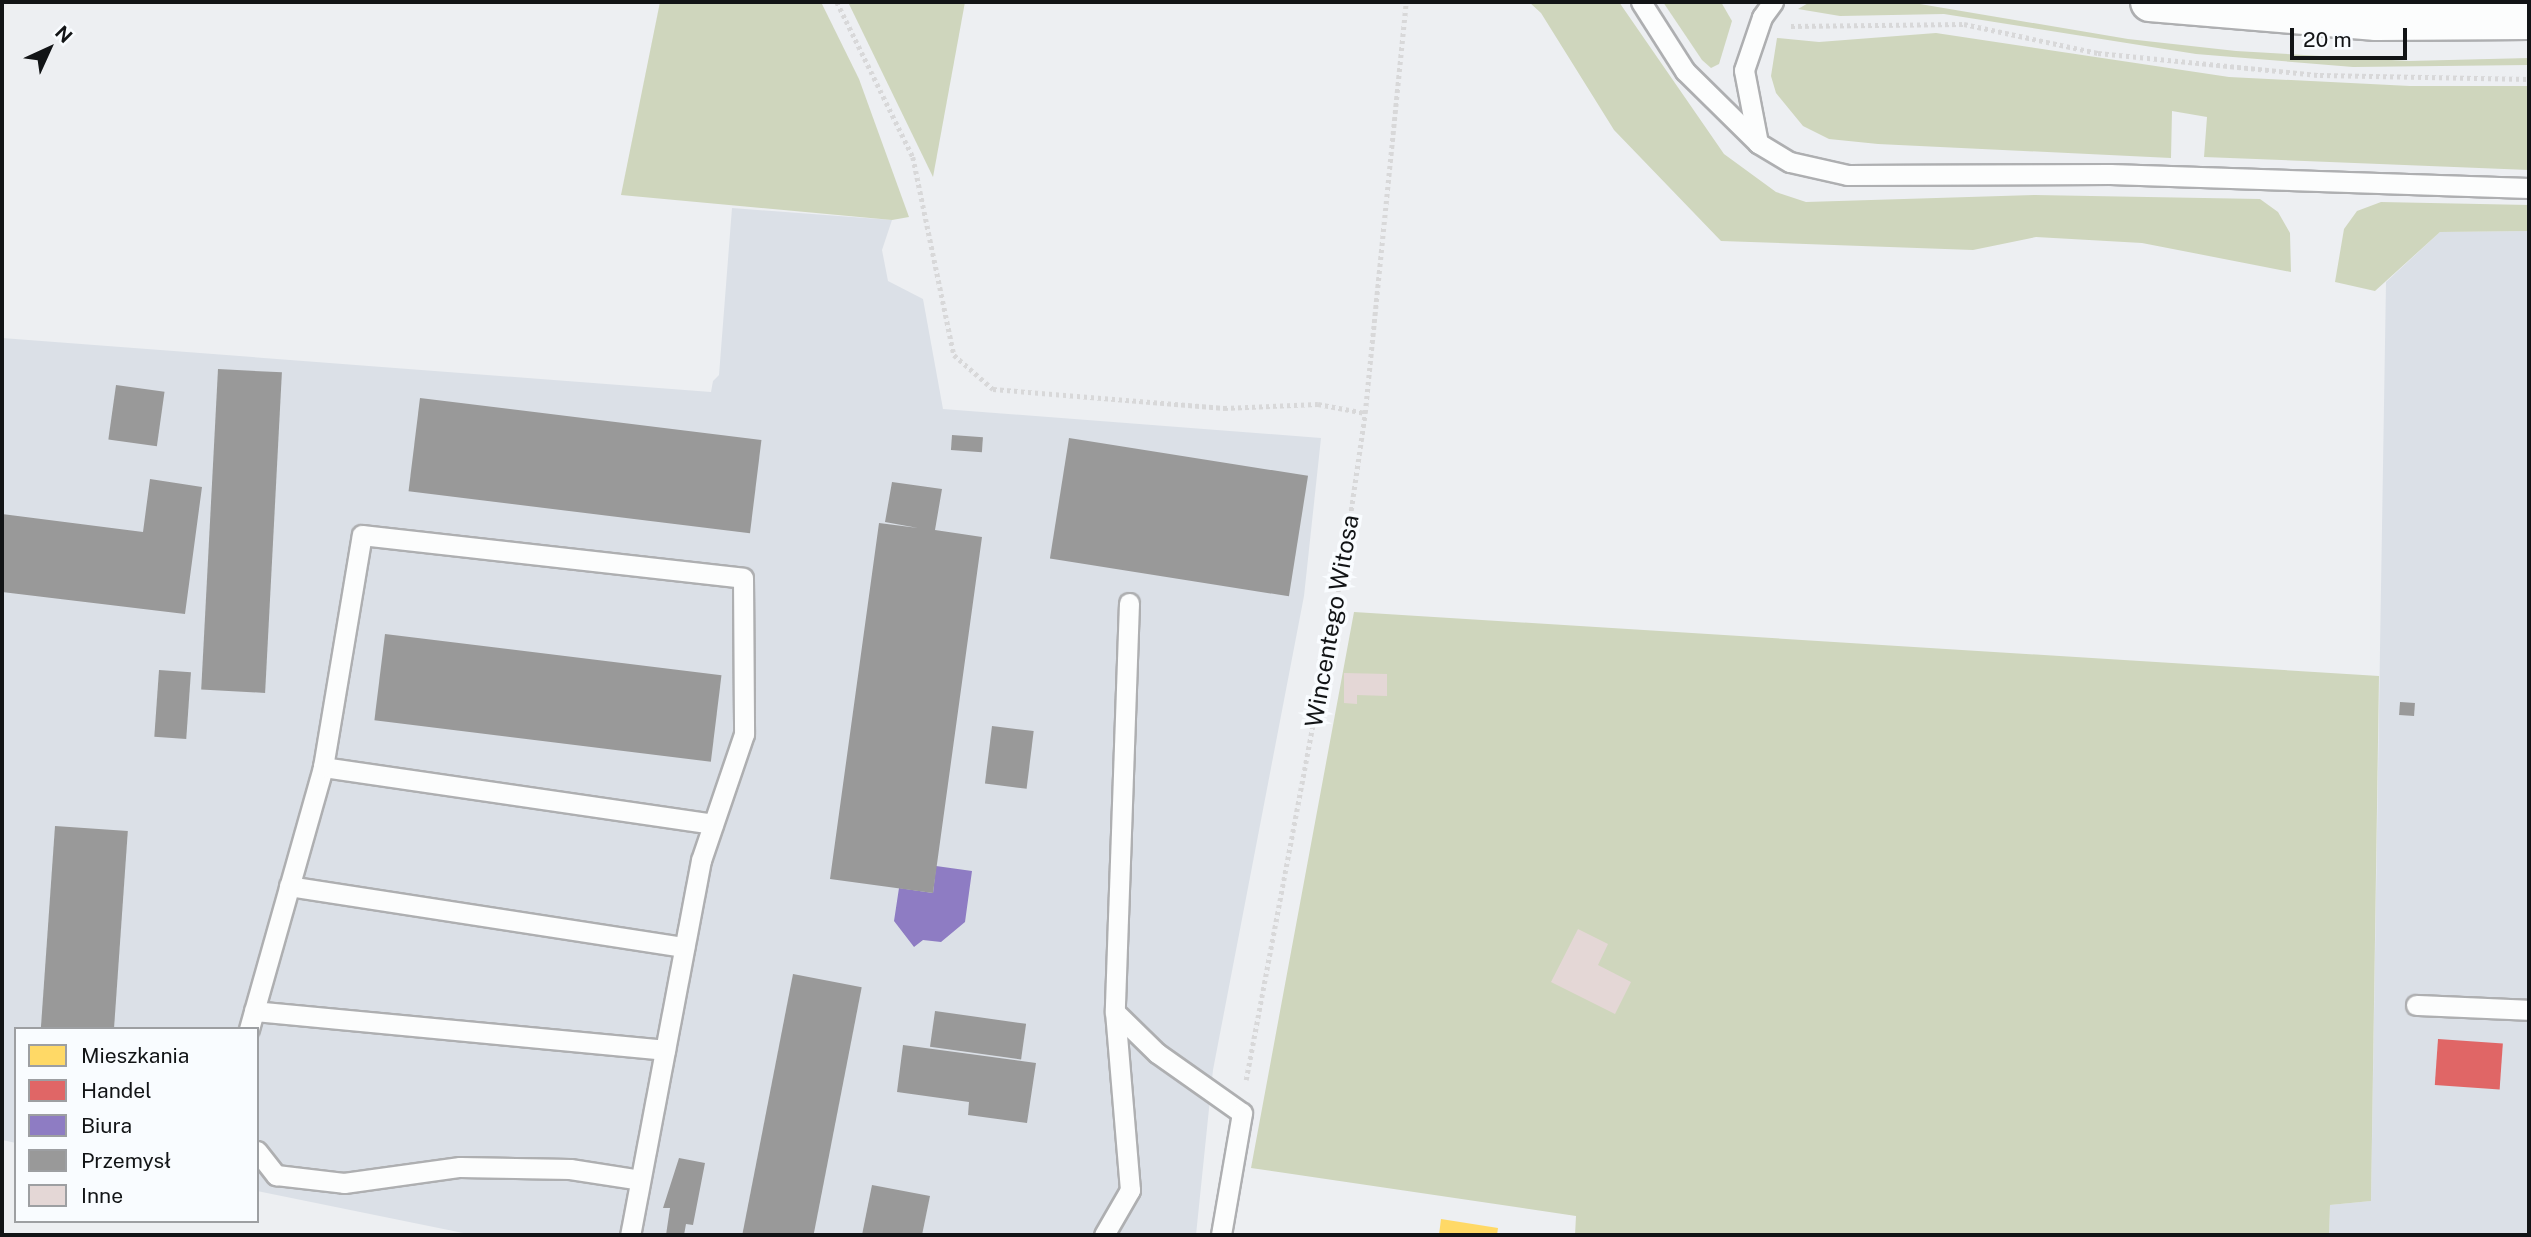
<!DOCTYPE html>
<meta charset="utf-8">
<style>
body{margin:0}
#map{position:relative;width:2531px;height:1237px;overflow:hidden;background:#edeff2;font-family:"Public Sans",sans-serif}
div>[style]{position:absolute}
.built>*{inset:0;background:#dbe0e7}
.green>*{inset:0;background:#cfd6bd}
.homes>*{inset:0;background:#ffd966}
.shops>*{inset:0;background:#e06666;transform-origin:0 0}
.offices>*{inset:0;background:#8e7cc3}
.industry>*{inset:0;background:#999;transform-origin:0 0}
.building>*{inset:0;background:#e4d7d6}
.path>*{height:4.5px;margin-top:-2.25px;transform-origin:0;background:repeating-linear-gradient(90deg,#d8d8d9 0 3.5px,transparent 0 7px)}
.roads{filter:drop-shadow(2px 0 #aeafb1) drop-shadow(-2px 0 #aeafb1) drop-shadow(0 2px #aeafb1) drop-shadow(0 -2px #aeafb1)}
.lane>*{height:19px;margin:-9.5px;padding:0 9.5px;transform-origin:9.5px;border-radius:9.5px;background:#fcfdfd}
.secondary>*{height:38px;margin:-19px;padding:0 19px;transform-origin:19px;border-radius:19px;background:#fcfdfd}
span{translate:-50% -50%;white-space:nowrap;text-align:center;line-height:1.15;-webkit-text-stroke:7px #f9fcff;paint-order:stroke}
.street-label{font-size:24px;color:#121416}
.frame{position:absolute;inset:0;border:4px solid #121416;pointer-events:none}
.legend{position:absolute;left:14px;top:1027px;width:245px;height:196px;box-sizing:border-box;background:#f9fcff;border:2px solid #9d9fa2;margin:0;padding:9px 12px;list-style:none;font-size:21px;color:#121416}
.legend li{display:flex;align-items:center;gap:14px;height:35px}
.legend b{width:35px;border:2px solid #9d9fa2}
.north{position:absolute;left:14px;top:14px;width:70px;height:70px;-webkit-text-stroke:5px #f9fcff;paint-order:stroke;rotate:45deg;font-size:19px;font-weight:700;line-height:28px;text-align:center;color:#121416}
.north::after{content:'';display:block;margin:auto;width:24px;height:32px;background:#121416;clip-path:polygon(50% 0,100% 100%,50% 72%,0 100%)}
.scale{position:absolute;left:2290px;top:28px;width:117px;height:32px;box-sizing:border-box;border:4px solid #121416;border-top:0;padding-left:9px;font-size:21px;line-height:24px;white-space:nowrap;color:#121416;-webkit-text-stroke:5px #f9fcff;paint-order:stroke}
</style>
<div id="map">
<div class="built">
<div style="clip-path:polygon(732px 208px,892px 220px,882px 250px,888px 281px,923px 299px,943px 409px,1321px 438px,1304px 596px,1213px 1070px,1196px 1235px,473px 1235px,257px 1191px,257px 1029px,16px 1029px,16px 1143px,2px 1140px,2px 338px,711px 392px,713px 381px,719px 375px)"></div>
<div style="clip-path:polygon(2529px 231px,2529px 1235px,2329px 1235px,2330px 1205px,2371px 1201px,2386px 282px,2440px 232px)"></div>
</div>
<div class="green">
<div style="clip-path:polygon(660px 2px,821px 2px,859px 79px,909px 217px,892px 220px,621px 195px)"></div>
<div style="clip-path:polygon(848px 2px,965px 2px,933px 177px)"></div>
<div style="clip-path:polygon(1529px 2px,1619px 2px,1724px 154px,1776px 192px,1806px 202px,2035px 195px,2260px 199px,2278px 212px,2290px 233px,2291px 272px,2142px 243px,2036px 237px,1973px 250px,1721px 241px,1614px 130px,1541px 13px)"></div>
<div style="clip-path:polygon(1663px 2px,1721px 2px,1732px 21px,1719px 64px,1711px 68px,1702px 60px)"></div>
<div style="clip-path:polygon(1810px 2px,1908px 2px,2128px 39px,2236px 51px,2409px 61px,2529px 58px,2529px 65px,2353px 67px,2196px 54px,1944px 14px,1840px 16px,1798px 9px)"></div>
<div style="clip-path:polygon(1936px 33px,2229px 77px,2410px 86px,2529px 86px,2529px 170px,2204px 157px,2207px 117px,2172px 111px,2171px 158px,1878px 144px,1829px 139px,1803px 126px,1776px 93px,1771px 76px,1777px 38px,1819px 42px)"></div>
<div style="clip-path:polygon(2381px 202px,2529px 205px,2529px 231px,2440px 232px,2375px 291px,2335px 282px,2344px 229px,2357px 211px)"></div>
<div style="clip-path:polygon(1354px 612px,2379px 676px,2371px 1201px,2330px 1205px,2329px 1235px,1575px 1235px,1576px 1216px,1251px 1168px)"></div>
</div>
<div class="homes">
<div style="clip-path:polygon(1441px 1219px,1498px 1228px,1497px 1235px,1439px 1235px)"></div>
</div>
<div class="shops">
<div style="left:2438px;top:1039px;width:65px;height:46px;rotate:4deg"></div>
</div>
<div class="offices">
<div style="clip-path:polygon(936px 866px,972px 871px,965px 922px,941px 942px,923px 940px,914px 947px,894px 921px,899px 888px,933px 893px)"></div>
</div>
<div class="industry">
<div style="left:218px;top:369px;width:64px;height:321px;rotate:3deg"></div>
<div style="left:116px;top:385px;width:49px;height:55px;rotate:8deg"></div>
<div style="left:420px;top:398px;width:344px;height:94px;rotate:7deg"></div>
<div style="left:952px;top:435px;width:31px;height:15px;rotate:4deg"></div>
<div style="left:1069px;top:438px;width:242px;height:122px;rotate:9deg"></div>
<div style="clip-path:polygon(150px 479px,202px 487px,185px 614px,2px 592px,2px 514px,143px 532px)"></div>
<div style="clip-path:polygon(892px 482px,942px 489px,935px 530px,982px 537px,933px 893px,830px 879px,879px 523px,918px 528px,885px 522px)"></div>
<div style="left:385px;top:634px;width:339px;height:87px;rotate:7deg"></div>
<div style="left:159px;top:670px;width:32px;height:67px;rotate:4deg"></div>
<div style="left:2400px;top:702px;width:15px;height:13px;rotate:4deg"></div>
<div style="left:992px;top:726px;width:42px;height:58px;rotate:7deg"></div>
<div style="left:55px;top:826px;width:73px;height:203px;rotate:4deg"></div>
<div style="left:793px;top:974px;width:70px;height:266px;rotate:11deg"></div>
<div style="left:935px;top:1011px;width:92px;height:36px;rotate:8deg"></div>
<div style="clip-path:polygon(903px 1045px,1036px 1063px,1027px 1123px,968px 1115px,969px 1102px,897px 1092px)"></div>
<div style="clip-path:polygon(679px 1158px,705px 1163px,693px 1225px,686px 1224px,684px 1235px,666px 1235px,670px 1208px,663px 1208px)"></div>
<div style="clip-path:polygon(872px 1185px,930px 1196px,922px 1235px,862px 1235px)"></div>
</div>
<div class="building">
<div style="clip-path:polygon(1344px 673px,1387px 674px,1387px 696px,1357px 695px,1357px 704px,1344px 703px)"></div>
<div style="clip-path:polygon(1578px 929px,1608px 944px,1598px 965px,1631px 982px,1615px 1014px,1551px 982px)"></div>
</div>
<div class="path">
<div style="left:837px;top:2px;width:173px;rotate:63.9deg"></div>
<div style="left:913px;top:157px;width:202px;rotate:78.3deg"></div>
<div style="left:954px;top:355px;width:52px;rotate:41.1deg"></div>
<div style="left:993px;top:389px;width:232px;rotate:4.7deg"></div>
<div style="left:1224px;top:408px;width:94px;rotate:-2.4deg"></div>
<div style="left:1318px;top:404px;width:48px;rotate:10.8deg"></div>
<div style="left:1791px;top:26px;width:173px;rotate:-0.7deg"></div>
<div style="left:1964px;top:24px;width:137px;rotate:12.2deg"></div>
<div style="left:2098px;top:53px;width:223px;rotate:5.7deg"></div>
<div style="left:2320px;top:75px;width:209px;rotate:1.1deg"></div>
<div style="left:1246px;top:1080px;width:530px;rotate:-79.35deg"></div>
<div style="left:1344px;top:559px;width:148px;rotate:-81.8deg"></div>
<div style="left:1365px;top:413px;width:413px;rotate:-84.3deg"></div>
</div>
<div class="roads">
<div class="lane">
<div style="left:1641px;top:2px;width:82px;rotate:57.5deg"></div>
<div style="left:1685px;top:71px;width:103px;rotate:44.6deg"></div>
<div style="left:1758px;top:143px;width:37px;rotate:31deg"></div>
<div style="left:1790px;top:162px;width:58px;rotate:12.8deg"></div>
<div style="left:1847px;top:175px;width:263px;rotate:-0.2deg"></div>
<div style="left:2110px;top:174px;width:419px;rotate:1.9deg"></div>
<div style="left:1758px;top:143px;width:74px;rotate:-100.9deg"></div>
<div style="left:1744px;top:70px;width:56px;rotate:-71.2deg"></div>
<div style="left:1762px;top:17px;width:19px;rotate:-54deg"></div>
<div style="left:1129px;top:603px;width:409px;rotate:92deg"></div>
<div style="left:1115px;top:1012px;width:59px;rotate:44.3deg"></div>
<div style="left:1157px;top:1053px;width:104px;rotate:35.2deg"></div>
<div style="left:1242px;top:1113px;width:124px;rotate:99.8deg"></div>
<div style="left:323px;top:767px;width:394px;rotate:8.3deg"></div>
<div style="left:289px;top:886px;width:400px;rotate:8.8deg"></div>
<div style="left:2416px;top:1005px;width:113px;rotate:2.5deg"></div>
<div style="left:254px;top:1011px;width:413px;rotate:5.4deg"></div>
<div style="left:249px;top:1029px;width:272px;rotate:-74.2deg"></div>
<div style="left:323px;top:767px;width:235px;rotate:-80.5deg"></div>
<div style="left:362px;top:535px;width:383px;rotate:6.4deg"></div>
<div style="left:743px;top:578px;width:156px;rotate:89.6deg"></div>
<div style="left:744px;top:734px;width:133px;rotate:108.8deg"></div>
<div style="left:701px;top:860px;width:382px;rotate:100.7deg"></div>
<div style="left:257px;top:1151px;width:31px;rotate:52deg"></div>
<div style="left:276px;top:1175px;width:68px;rotate:6.7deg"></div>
<div style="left:344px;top:1183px;width:117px;rotate:-7.9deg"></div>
<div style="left:460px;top:1167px;width:110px;rotate:1deg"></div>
<div style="left:570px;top:1169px;width:71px;rotate:8.9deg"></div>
<div style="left:1104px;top:1235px;width:52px;rotate:-60deg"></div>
<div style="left:1130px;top:1190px;width:179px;rotate:-94.8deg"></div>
</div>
<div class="secondary">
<div style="left:2150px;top:2px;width:227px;rotate:4.8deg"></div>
<div style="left:2376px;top:21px;width:153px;rotate:-0.4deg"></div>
</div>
</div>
<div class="street-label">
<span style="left:1332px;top:621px;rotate:-80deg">Wincentego Witosa</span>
</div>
<div class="frame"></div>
<ul class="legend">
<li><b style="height:19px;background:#ffd966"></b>Mieszkania</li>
<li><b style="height:19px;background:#e06666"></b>Handel</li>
<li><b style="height:19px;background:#8e7cc3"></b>Biura</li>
<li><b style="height:19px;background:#999"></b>Przemysł</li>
<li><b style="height:19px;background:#e4d7d6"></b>Inne</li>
</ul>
<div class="north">N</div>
<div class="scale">20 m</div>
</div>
